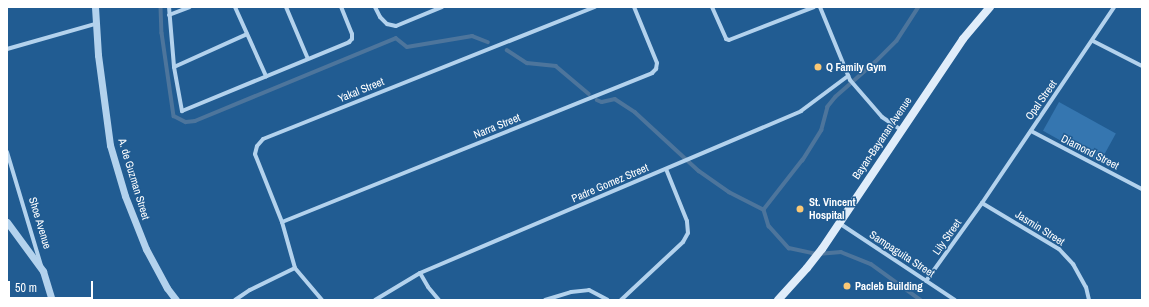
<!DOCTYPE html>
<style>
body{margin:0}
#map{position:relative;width:1149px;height:307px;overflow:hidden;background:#215c92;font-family:"Archivo Narrow",sans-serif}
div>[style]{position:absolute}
.green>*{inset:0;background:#3576b0;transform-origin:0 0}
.stream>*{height:3.5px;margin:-1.75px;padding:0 1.75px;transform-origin:1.75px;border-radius:1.75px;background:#4d759c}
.minor>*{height:4px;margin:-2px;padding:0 2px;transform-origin:2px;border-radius:2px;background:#b3d2ed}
.tertiary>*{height:7px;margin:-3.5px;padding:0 3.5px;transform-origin:3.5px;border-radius:3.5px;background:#b3d2ed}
.secondary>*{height:8px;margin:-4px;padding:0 4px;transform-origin:4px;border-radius:4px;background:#e0edfa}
.dots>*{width:11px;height:11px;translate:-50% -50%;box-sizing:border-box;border:2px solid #215c92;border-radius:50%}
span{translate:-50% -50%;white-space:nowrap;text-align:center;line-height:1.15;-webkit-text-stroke:3px #215c92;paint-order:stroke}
.poi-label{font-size:11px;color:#fff;font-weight:700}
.left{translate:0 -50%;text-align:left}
.street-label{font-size:11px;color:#fff}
.frame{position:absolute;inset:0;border:8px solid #fff;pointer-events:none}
.scale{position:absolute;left:8px;top:281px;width:85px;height:18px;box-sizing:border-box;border:2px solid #fff;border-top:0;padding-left:5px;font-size:12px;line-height:14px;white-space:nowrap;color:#fff;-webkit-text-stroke:3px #215c92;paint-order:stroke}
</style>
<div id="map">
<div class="green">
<div style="left:1059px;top:102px;width:65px;height:33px;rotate:29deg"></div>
</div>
<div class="stream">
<div style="left:161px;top:7px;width:26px;rotate:88deg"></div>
<div style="left:162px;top:33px;width:84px;rotate:81.8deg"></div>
<div style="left:174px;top:116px;width:13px;rotate:27deg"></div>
<div style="left:186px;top:122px;width:9px;rotate:-6deg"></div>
<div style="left:195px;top:121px;width:217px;rotate:-22.4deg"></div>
<div style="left:396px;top:38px;width:14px;rotate:39deg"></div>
<div style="left:407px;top:47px;width:66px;rotate:-9.6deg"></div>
<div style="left:472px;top:36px;width:17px;rotate:21deg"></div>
<div style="left:919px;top:7px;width:40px;rotate:122.9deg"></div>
<div style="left:897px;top:41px;width:30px;rotate:135deg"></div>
<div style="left:876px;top:62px;width:53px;rotate:138.8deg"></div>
<div style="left:836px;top:97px;width:13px;rotate:129deg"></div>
<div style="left:828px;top:107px;width:24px;rotate:105deg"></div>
<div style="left:822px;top:130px;width:36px;rotate:122deg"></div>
<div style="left:803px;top:160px;width:63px;rotate:128deg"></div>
<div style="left:764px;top:210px;width:17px;rotate:73deg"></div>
<div style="left:769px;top:226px;width:30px;rotate:48deg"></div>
<div style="left:789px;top:248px;width:30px;rotate:12deg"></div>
<div style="left:818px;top:254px;width:23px;rotate:-5deg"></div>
<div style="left:841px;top:252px;width:32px;rotate:22deg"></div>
<div style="left:871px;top:264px;width:62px;rotate:35.8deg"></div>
<div style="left:507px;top:50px;width:24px;rotate:33deg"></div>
<div style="left:527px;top:63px;width:29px;rotate:6deg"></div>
<div style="left:556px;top:66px;width:43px;rotate:40.3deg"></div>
<div style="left:597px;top:100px;width:5px;rotate:22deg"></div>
<div style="left:602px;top:102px;width:13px;rotate:-13deg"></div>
<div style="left:615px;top:99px;width:24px;rotate:33deg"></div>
<div style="left:635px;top:112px;width:87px;rotate:42.7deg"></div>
<div style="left:699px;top:171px;width:37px;rotate:35deg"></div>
<div style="left:729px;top:192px;width:39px;rotate:27deg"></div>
</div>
<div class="minor">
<div style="left:169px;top:7px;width:60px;rotate:85.2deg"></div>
<div style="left:174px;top:67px;width:45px;rotate:79.7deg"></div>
<div style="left:182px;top:111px;width:181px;rotate:-22.4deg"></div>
<div style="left:349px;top:42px;width:4px;rotate:-45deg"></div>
<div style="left:352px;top:39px;width:5px;rotate:-90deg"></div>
<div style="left:352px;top:34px;width:29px;rotate:-112deg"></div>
<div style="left:235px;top:7px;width:76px;rotate:65.8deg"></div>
<div style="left:286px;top:7px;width:56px;rotate:67.1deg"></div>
<div style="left:375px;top:7px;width:11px;rotate:63deg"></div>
<div style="left:380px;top:17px;width:10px;rotate:45deg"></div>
<div style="left:387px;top:24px;width:9px;rotate:13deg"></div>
<div style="left:396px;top:26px;width:50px;rotate:-22.4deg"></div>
<div style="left:712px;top:7px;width:35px;rotate:66deg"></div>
<div style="left:726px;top:39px;width:3px;rotate:18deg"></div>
<div style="left:729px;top:40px;width:91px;rotate:-21.2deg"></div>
<div style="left:820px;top:7px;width:79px;rotate:67.7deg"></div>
<div style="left:850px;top:80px;width:49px;rotate:49.1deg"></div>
<div style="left:882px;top:117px;width:23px;rotate:34deg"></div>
<div style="left:169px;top:15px;width:22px;rotate:-21deg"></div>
<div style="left:1093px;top:41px;width:55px;rotate:27deg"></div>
<div style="left:7px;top:49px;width:91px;rotate:-15.9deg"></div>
<div style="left:174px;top:67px;width:80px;rotate:-24.3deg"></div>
<div style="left:1031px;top:131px;width:125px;rotate:27.6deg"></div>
<div style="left:7px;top:152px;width:118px;rotate:73.3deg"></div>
<div style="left:982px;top:203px;width:90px;rotate:30.9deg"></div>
<div style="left:1059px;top:249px;width:21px;rotate:47deg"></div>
<div style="left:1073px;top:264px;width:26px;rotate:61deg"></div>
<div style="left:1086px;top:287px;width:13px;rotate:77deg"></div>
<div style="left:282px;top:222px;width:399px;rotate:-21.9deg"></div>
<div style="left:652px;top:73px;width:6px;rotate:-45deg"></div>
<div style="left:656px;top:69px;width:6px;rotate:-81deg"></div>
<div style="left:657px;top:63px;width:61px;rotate:-112.3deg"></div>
<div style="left:839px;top:223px;width:139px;rotate:33.6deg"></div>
<div style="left:420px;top:273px;width:16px;rotate:60deg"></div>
<div style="left:428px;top:287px;width:17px;rotate:50deg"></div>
<div style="left:926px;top:281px;width:96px;rotate:-54.3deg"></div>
<div style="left:982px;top:203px;width:236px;rotate:-56deg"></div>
<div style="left:235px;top:300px;width:18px;rotate:-34deg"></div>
<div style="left:250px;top:290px;width:50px;rotate:-26.1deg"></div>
<div style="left:322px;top:300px;width:42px;rotate:-130.2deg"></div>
<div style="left:295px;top:268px;width:48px;rotate:-105.8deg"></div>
<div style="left:282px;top:222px;width:73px;rotate:-111.7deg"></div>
<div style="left:255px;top:154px;width:8px;rotate:-76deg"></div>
<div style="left:257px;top:146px;width:9px;rotate:-49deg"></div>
<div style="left:263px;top:139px;width:357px;rotate:-21.7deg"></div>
<div style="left:375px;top:300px;width:52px;rotate:-31deg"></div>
<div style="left:420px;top:273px;width:414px;rotate:-23deg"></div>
<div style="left:801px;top:111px;width:59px;rotate:-36.7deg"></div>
<div style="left:545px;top:300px;width:27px;rotate:-17deg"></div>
<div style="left:571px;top:292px;width:18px;rotate:-6deg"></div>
<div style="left:589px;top:290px;width:21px;rotate:28deg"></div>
<div style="left:621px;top:300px;width:85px;rotate:-43.1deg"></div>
<div style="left:683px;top:242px;width:10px;rotate:-61deg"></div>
<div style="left:688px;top:233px;width:12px;rotate:-95deg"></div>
<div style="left:687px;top:221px;width:56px;rotate:-112deg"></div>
</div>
<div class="tertiary">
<div style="left:95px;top:7px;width:48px;rotate:86.4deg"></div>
<div style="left:98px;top:55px;width:91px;rotate:82.4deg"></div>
<div style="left:110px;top:145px;width:53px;rotate:73.6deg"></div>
<div style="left:125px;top:196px;width:57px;rotate:68.4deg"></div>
<div style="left:146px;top:249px;width:44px;rotate:61.7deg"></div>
<div style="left:167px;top:288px;width:15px;rotate:53deg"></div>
<div style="left:7px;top:222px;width:61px;rotate:53.7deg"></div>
<div style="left:43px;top:271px;width:30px;rotate:73deg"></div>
</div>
<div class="secondary">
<div style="left:778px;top:300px;width:43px;rotate:-47.8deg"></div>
<div style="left:807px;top:268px;width:24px;rotate:-52deg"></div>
<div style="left:822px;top:249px;width:253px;rotate:-56.1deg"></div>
<div style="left:963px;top:39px;width:42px;rotate:-49.8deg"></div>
</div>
<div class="dots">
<div style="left:818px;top:67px;background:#fac875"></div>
<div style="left:800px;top:209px;background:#fac875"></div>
<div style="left:847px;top:286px;background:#fac875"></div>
</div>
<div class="poi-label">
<span class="left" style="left:826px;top:67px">Q Family Gym</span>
<span class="left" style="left:809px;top:209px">St. Vincent<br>Hospital</span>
<span class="left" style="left:855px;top:286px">Pacleb Building</span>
</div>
<div class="street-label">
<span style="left:361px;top:90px;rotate:-22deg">Yakal Street</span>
<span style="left:1041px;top:100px;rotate:-55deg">Opal Street</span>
<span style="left:497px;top:126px;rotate:-22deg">Narra Street</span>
<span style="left:882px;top:138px;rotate:-56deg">Bayan-Bayanan Avenue</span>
<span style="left:1090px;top:152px;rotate:27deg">Diamond Street</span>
<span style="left:134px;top:179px;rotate:73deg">A. de Guzman Street</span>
<span style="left:610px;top:183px;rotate:-23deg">Padre Gomez Street</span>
<span style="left:40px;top:223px;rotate:73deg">Shoe Avenue</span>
<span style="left:1040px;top:228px;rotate:32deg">Jasmin Street</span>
<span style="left:947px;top:237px;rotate:-55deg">Lily Street</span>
<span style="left:902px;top:254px;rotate:33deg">Sampaguita Street</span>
</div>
<div class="frame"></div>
<div class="scale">50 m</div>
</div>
